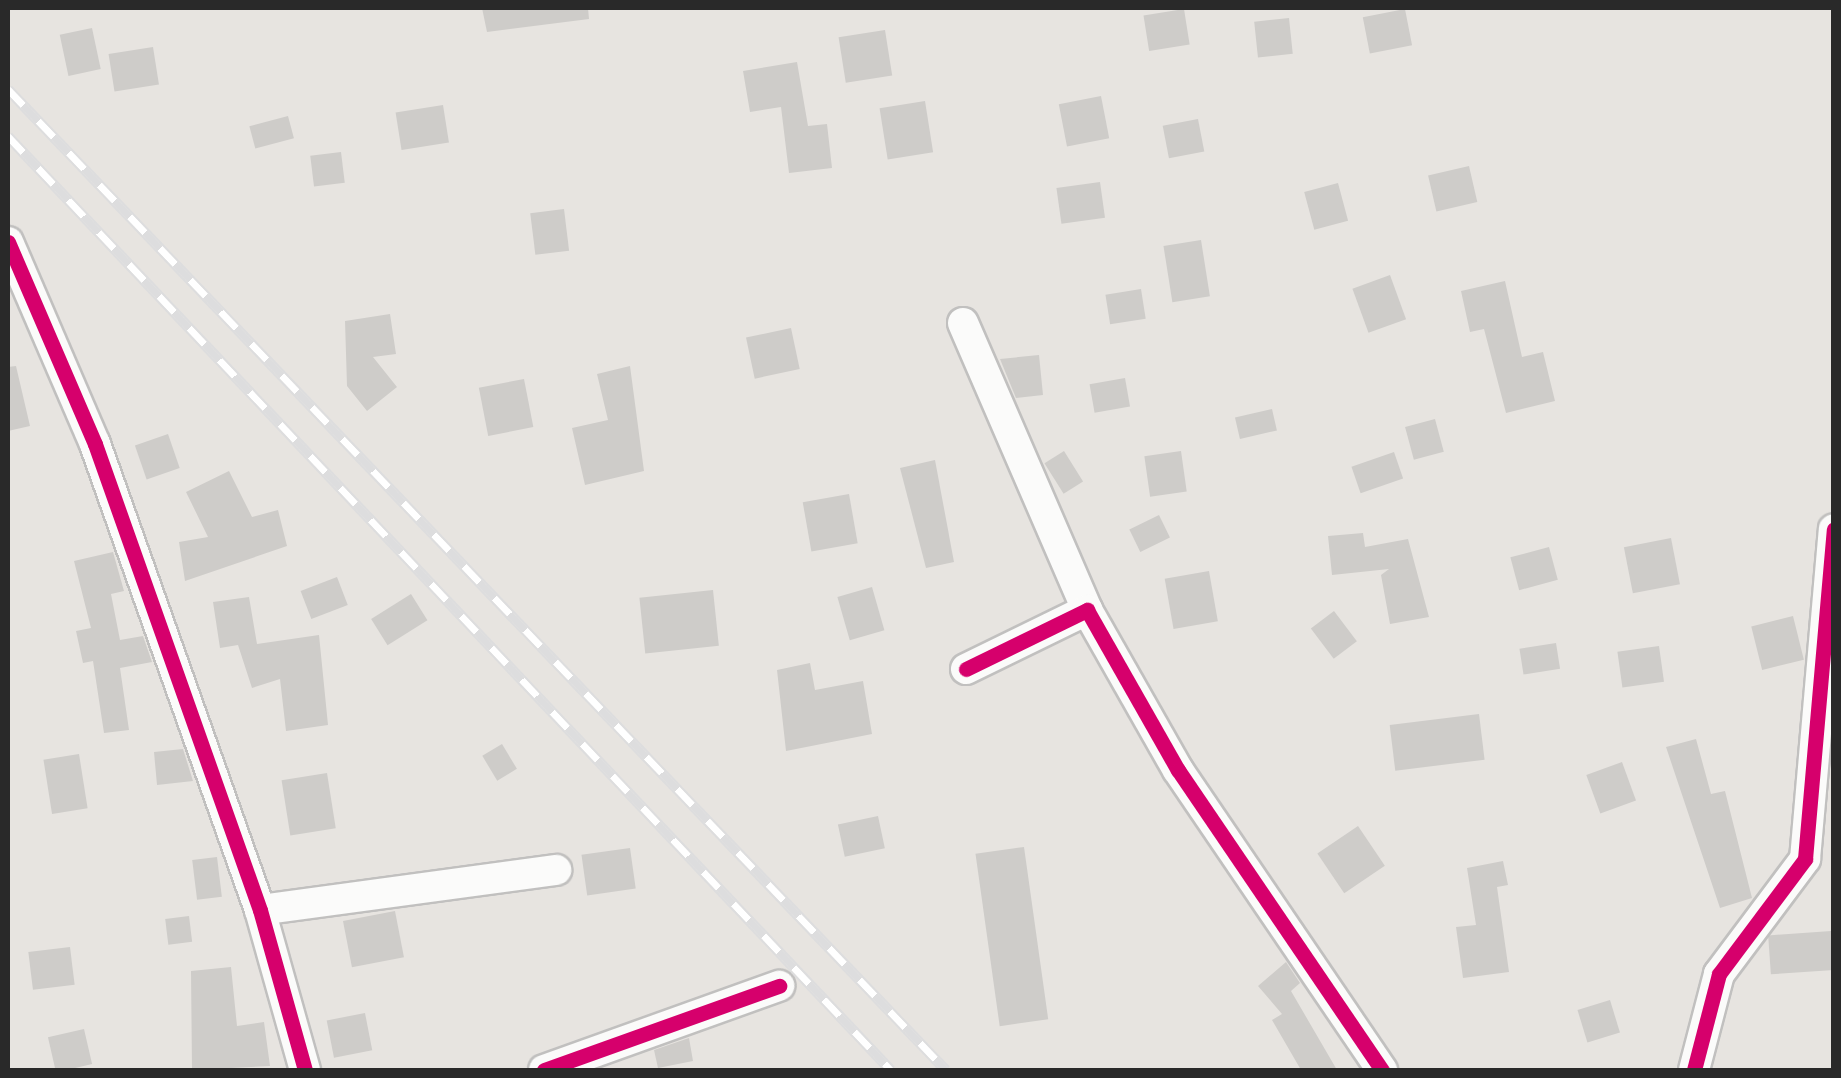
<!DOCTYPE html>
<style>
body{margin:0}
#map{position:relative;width:1841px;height:1078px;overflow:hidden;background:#e7e4e0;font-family:"PT Sans Narrow",sans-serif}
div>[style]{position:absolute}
.building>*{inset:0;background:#ceccc9;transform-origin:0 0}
.roads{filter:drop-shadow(2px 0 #c1c0bf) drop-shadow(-2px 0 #c1c0bf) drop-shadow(0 2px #c1c0bf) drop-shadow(0 -2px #c1c0bf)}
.street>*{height:30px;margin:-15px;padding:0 15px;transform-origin:15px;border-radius:15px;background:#fbfbfa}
.rail>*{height:11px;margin-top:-5.5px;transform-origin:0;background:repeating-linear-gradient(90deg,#fff 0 22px,#ddddde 0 44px);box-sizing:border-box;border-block:2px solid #ddddde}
.cycleway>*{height:15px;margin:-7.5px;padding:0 7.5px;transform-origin:7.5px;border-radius:7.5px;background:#d6006c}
span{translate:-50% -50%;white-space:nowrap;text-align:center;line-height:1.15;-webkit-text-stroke:8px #fff;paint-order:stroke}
.frame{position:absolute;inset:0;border:10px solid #292929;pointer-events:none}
</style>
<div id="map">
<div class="building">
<div style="clip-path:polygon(482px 8px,588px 8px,589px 19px,487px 32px)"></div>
<div style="left:1184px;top:9px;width:36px;height:41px;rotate:81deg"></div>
<div style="left:1405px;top:9px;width:37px;height:43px;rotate:79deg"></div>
<div style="left:1289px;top:18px;width:36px;height:35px;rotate:84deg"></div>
<div style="left:92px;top:28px;width:42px;height:33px;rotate:78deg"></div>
<div style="left:885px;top:30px;width:46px;height:47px;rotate:81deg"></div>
<div style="left:153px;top:47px;width:38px;height:45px;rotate:81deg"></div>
<div style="clip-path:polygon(797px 62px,808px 126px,827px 124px,832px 168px,789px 173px,781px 107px,750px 112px,743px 71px)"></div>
<div style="left:1101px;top:96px;width:43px;height:43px;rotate:79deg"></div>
<div style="left:925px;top:101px;width:52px;height:46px;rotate:81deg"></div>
<div style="left:443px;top:105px;width:38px;height:48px;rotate:81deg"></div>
<div style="left:288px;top:116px;width:23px;height:40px;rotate:75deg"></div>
<div style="left:1198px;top:119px;width:33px;height:36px;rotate:79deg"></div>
<div style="left:341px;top:152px;width:31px;height:31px;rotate:83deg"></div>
<div style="left:1469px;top:166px;width:37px;height:42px;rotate:77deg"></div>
<div style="left:1100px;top:182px;width:36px;height:44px;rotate:82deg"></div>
<div style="left:1338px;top:183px;width:39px;height:35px;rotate:75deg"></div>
<div style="left:564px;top:209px;width:42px;height:34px;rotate:83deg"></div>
<div style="left:1201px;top:240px;width:57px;height:38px;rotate:81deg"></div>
<div style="left:1390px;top:275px;width:47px;height:40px;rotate:70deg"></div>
<div style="clip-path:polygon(1505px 281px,1522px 357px,1543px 352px,1555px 401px,1506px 413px,1484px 329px,1470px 332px,1461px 291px)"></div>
<div style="left:1141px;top:289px;width:30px;height:36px;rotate:81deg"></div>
<div style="clip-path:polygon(390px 314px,396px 354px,373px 357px,397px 387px,367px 411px,347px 386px,345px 321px)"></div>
<div style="left:791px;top:328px;width:42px;height:46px;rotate:78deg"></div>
<div style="clip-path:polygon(1039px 355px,1043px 395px,1016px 398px,1000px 359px)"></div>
<div style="clip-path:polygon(16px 366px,30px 426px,8px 431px,8px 367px)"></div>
<div style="clip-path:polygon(630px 366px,644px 471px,585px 485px,572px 428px,608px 420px,597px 374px)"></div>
<div style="left:1125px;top:378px;width:29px;height:36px;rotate:80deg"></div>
<div style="left:524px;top:379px;width:49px;height:46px;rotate:79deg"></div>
<div style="left:1272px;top:409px;width:22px;height:38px;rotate:77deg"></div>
<div style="left:1435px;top:419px;width:34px;height:31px;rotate:75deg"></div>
<div style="left:168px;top:434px;width:36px;height:35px;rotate:71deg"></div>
<div style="left:1064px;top:451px;width:36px;height:23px;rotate:58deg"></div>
<div style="left:1181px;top:451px;width:41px;height:37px;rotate:82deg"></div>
<div style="left:1394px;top:452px;width:28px;height:45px;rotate:71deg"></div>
<div style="clip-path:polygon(935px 460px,954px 562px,926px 568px,900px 468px)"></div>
<div style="clip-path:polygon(229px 471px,252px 517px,278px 510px,287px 546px,185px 581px,179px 542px,208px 537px,186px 492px)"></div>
<div style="left:849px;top:494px;width:50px;height:47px;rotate:80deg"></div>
<div style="left:1159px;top:515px;width:25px;height:33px;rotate:64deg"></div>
<div style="clip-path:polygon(1363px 533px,1365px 547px,1408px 539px,1429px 617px,1390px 624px,1381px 575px,1389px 569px,1332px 575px,1328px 536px)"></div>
<div style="left:1671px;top:538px;width:47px;height:48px;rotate:79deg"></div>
<div style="left:1549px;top:547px;width:34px;height:40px;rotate:75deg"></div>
<div style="clip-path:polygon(113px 552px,124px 591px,111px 594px,120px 640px,143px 636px,152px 662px,120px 668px,129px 730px,104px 733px,93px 661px,83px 663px,76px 631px,91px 628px,74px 561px)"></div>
<div style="left:1209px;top:571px;width:51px;height:45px;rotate:80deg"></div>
<div style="left:337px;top:577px;width:30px;height:39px;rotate:69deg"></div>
<div style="left:872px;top:587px;width:45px;height:36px;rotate:74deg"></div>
<div style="left:713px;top:590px;width:56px;height:74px;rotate:84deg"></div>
<div style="left:411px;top:594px;width:31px;height:47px;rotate:58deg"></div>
<div style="clip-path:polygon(249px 597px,257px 644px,319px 635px,328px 725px,286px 731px,280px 679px,252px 688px,238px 645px,220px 648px,213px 602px)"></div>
<div style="left:1334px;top:611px;width:38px;height:29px;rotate:53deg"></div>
<div style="left:1793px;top:616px;width:45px;height:43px;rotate:76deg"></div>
<div style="left:1556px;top:643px;width:26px;height:37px;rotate:81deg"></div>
<div style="left:1659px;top:646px;width:36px;height:42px;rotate:82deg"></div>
<div style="clip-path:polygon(810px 663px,815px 690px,863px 681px,872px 734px,786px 751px,777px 670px)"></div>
<div style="left:1479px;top:714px;width:46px;height:90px;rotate:83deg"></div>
<div style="clip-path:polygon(1696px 739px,1711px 794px,1725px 791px,1752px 898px,1720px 908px,1666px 747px)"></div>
<div style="left:502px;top:744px;width:29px;height:23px;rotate:59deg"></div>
<div style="clip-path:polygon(183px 749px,193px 781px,157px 785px,154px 752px)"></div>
<div style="left:79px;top:754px;width:55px;height:36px;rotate:81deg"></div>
<div style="left:1622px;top:762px;width:41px;height:38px;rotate:70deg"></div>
<div style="left:327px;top:773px;width:56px;height:46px;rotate:81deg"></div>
<div style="left:878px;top:816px;width:33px;height:41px;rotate:78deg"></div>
<div style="left:1358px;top:826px;width:48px;height:49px;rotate:56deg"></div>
<div style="left:1024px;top:847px;width:174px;height:49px;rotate:82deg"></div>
<div style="left:630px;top:848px;width:41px;height:49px;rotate:82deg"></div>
<div style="left:217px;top:857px;width:40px;height:25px;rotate:83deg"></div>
<div style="clip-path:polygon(1503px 861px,1508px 885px,1497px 887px,1509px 972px,1463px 978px,1456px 927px,1476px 925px,1467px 868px)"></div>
<div style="left:395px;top:911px;width:47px;height:53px;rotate:79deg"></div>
<div style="left:189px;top:916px;width:26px;height:24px;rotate:83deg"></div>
<div style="left:1831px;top:931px;width:39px;height:63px;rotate:86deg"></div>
<div style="left:70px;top:947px;width:38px;height:42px;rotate:83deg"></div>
<div style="clip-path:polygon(1286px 962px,1300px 983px,1291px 991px,1337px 1070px,1301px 1070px,1272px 1020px,1282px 1014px,1258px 986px)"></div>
<div style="clip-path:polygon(231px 967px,237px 1026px,264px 1022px,270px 1066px,192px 1070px,191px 971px)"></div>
<div style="left:1610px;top:1000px;width:34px;height:34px;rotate:73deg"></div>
<div style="left:365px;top:1013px;width:38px;height:39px;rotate:79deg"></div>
<div style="left:84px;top:1029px;width:36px;height:37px;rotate:77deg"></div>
<div style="clip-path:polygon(689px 1038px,693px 1061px,658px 1068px,654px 1050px)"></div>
</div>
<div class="roads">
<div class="street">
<div style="left:8px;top:242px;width:220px;rotate:66.7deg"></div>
<div style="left:95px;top:444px;width:494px;rotate:70.5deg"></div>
<div style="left:260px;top:910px;width:166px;rotate:74.3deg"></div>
<div style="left:963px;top:323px;width:313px;rotate:66.6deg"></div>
<div style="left:966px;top:669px;width:135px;rotate:-26deg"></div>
<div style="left:1087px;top:610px;width:184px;rotate:60.4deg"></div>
<div style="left:1178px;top:770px;width:363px;rotate:55.8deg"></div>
<div style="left:260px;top:910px;width:299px;rotate:-7.7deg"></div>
<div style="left:544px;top:1070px;width:250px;rotate:-19.7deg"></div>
<div style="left:1694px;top:1070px;width:99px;rotate:-75.4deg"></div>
<div style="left:1719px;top:974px;width:144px;rotate:-53.2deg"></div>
<div style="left:1805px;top:859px;width:331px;rotate:-85deg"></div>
</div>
</div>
<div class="rail">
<div style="left:8px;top:89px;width:1357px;rotate:46.28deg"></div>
<div style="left:8px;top:136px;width:1285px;rotate:46.61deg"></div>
</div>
<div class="cycleway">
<div style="left:8px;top:242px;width:220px;rotate:66.7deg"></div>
<div style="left:95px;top:444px;width:494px;rotate:70.5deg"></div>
<div style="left:260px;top:910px;width:166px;rotate:74.3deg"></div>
<div style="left:966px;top:669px;width:135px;rotate:-26deg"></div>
<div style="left:1087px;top:610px;width:184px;rotate:60.4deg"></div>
<div style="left:1178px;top:770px;width:363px;rotate:55.8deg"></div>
<div style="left:544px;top:1070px;width:250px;rotate:-19.7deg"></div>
<div style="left:1694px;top:1070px;width:99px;rotate:-75.4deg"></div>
<div style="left:1719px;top:974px;width:144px;rotate:-53.2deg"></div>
<div style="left:1805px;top:859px;width:331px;rotate:-85deg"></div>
</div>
<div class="frame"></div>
</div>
